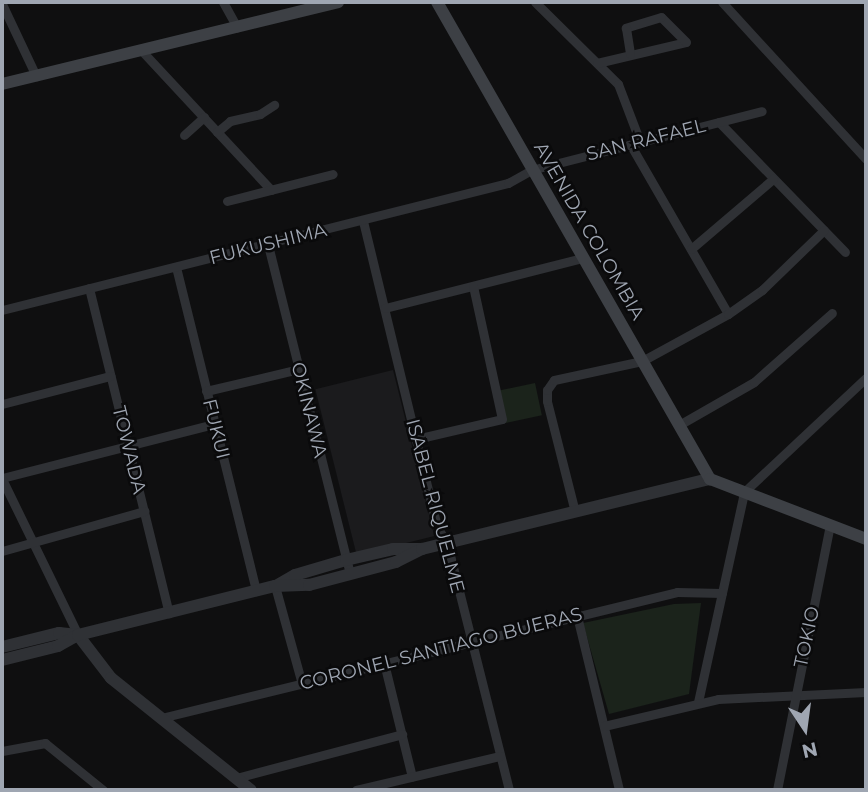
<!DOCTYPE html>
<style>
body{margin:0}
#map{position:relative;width:868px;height:792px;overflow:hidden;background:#0f0f10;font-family:Montserrat,sans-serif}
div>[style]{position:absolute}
.built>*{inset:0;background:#1b1b1d;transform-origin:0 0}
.green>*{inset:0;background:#1b231b;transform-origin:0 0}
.minor>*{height:9px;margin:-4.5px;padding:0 4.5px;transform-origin:4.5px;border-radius:4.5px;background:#2f3135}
.tertiary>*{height:12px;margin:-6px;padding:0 6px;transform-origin:6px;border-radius:6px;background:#2f3135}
.secondary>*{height:12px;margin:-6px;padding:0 6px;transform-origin:6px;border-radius:6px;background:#3d4045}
span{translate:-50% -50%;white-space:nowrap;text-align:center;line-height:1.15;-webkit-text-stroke:5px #0a0a0b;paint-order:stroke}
.street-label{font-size:19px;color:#9fa6b2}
.frame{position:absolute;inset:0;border:4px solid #9fa6b2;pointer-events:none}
.north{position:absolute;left:770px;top:694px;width:70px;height:70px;-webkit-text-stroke:5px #0a0a0b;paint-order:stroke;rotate:167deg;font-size:19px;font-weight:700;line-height:28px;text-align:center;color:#9fa6b2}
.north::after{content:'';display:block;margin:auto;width:24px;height:32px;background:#9fa6b2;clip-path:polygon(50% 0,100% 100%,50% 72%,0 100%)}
</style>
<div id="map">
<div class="built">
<div style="left:393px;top:370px;width:171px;height:80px;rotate:76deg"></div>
</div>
<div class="green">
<div style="left:535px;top:383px;width:33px;height:39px;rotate:78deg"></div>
<div style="clip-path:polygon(701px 603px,689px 694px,609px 714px,583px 623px,674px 604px)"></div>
</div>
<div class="minor">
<div style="left:223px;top:2px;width:29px;rotate:61deg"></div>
<div style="left:535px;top:2px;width:117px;rotate:44.7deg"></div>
<div style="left:618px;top:84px;width:62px;rotate:69.2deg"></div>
<div style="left:722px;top:2px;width:213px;rotate:47.5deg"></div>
<div style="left:2px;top:4px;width:80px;rotate:64.7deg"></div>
<div style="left:141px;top:50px;width:191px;rotate:47.1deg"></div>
<div style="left:597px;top:63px;width:91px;rotate:-13.3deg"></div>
<div style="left:686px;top:42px;width:35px;rotate:-135deg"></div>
<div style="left:661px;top:17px;width:37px;rotate:163deg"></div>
<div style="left:626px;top:28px;width:26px;rotate:81deg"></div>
<div style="left:719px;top:122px;width:181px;rotate:45.9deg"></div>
<div style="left:217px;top:132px;width:17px;rotate:-40deg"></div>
<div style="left:230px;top:121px;width:31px;rotate:-13deg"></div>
<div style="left:260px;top:114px;width:17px;rotate:-33deg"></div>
<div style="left:184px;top:135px;width:27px;rotate:-42deg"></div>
<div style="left:630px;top:144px;width:196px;rotate:60deg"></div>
<div style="left:227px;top:201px;width:109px;rotate:-14.3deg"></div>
<div style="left:363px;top:221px;width:315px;rotate:76.4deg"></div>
<div style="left:437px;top:527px;width:19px;rotate:58deg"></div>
<div style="left:447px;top:543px;width:255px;rotate:75.9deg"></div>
<div style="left:268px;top:245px;width:339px;rotate:76deg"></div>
<div style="left:691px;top:249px;width:108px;rotate:-40.5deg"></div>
<div style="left:176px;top:267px;width:334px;rotate:76.1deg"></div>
<div style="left:89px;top:288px;width:335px;rotate:76.2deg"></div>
<div style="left:385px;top:308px;width:203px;rotate:-14.2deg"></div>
<div style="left:2px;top:310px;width:522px;rotate:-14.09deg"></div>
<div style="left:508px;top:183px;width:26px;rotate:-29deg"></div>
<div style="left:531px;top:170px;width:238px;rotate:-14.3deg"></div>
<div style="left:206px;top:391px;width:96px;rotate:-13.3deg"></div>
<div style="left:2px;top:404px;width:112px;rotate:-14.5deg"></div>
<div style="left:679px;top:425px;width:86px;rotate:-29.8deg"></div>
<div style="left:754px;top:382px;width:104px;rotate:-41.5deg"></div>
<div style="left:416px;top:439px;width:88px;rotate:-13.1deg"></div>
<div style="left:502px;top:419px;width:136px;rotate:-102.3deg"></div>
<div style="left:2px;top:478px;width:219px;rotate:-14.3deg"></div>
<div style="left:2px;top:479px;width:174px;rotate:64deg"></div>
<div style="left:575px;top:512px;width:114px;rotate:-104.2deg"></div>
<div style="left:547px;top:401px;width:11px;rotate:-90deg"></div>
<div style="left:547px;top:390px;width:12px;rotate:-55deg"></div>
<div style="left:554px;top:380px;width:90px;rotate:-12.2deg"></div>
<div style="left:642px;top:361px;width:98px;rotate:-28.7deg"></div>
<div style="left:728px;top:314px;width:42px;rotate:-35.2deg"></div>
<div style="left:762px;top:290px;width:86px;rotate:-44.1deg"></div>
<div style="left:2px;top:551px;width:148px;rotate:-15.7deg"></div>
<div style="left:275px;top:586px;width:102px;rotate:74.6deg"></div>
<div style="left:577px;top:616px;width:179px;rotate:76.4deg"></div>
<div style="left:384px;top:663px;width:117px;rotate:76.2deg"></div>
<div style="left:698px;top:702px;width:215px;rotate:-77.6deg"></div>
<div style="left:744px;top:492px;width:167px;rotate:-43.1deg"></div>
<div style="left:161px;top:718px;width:531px;rotate:-13.72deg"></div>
<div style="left:677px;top:592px;width:45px;rotate:1.3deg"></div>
<div style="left:604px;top:726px;width:117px;rotate:-13.3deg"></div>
<div style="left:718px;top:699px;width:148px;rotate:-2.7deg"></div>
<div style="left:2px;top:751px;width:44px;rotate:-10.5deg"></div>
<div style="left:45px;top:743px;width:75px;rotate:39deg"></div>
<div style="left:236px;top:778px;width:172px;rotate:-14.8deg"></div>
<div style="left:356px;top:790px;width:148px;rotate:-13.3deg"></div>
<div style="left:777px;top:790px;width:270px;rotate:-78.7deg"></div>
</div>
<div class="tertiary">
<div style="left:276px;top:586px;width:22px;rotate:-30deg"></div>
<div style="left:295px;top:575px;width:53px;rotate:-16.4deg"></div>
<div style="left:346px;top:560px;width:48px;rotate:-13.2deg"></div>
<div style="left:393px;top:549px;width:29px"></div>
<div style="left:78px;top:635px;width:54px;rotate:52.5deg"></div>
<div style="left:111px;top:678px;width:179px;rotate:38.7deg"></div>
<div style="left:2px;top:647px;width:59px;rotate:-13.8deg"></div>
<div style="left:59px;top:633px;width:19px;rotate:6deg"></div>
<div style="left:2px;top:660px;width:58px;rotate:-14deg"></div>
<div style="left:58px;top:646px;width:23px;rotate:-29deg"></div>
<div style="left:78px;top:635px;width:203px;rotate:-14deg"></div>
<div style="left:275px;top:586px;width:34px;rotate:-2deg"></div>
<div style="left:309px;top:585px;width:90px;rotate:-14.8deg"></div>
<div style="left:396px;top:562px;width:29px;rotate:-27deg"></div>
<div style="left:422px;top:549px;width:296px;rotate:-13.7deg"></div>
</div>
<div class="secondary">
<div style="left:437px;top:2px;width:550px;rotate:60.22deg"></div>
<div style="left:710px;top:479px;width:167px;rotate:21deg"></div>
<div style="left:2px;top:84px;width:346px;rotate:-13.7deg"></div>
</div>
<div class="street-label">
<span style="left:646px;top:140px;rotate:-14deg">SAN RAFAEL</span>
<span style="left:589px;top:231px;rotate:60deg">AVENIDA COLOMBIA</span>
<span style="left:268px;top:244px;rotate:-14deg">FUKUSHIMA</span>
<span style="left:309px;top:410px;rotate:76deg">OKINAWA</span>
<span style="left:216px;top:429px;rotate:76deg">FUKUI</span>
<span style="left:129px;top:450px;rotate:76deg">TOWADA</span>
<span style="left:435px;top:506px;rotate:75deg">ISABEL RIQUELME</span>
<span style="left:807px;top:637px;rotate:-78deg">TOKIO</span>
<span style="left:441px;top:649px;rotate:-14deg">CORONEL SANTIAGO BUERAS</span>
</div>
<div class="frame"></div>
<div class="north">N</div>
</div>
